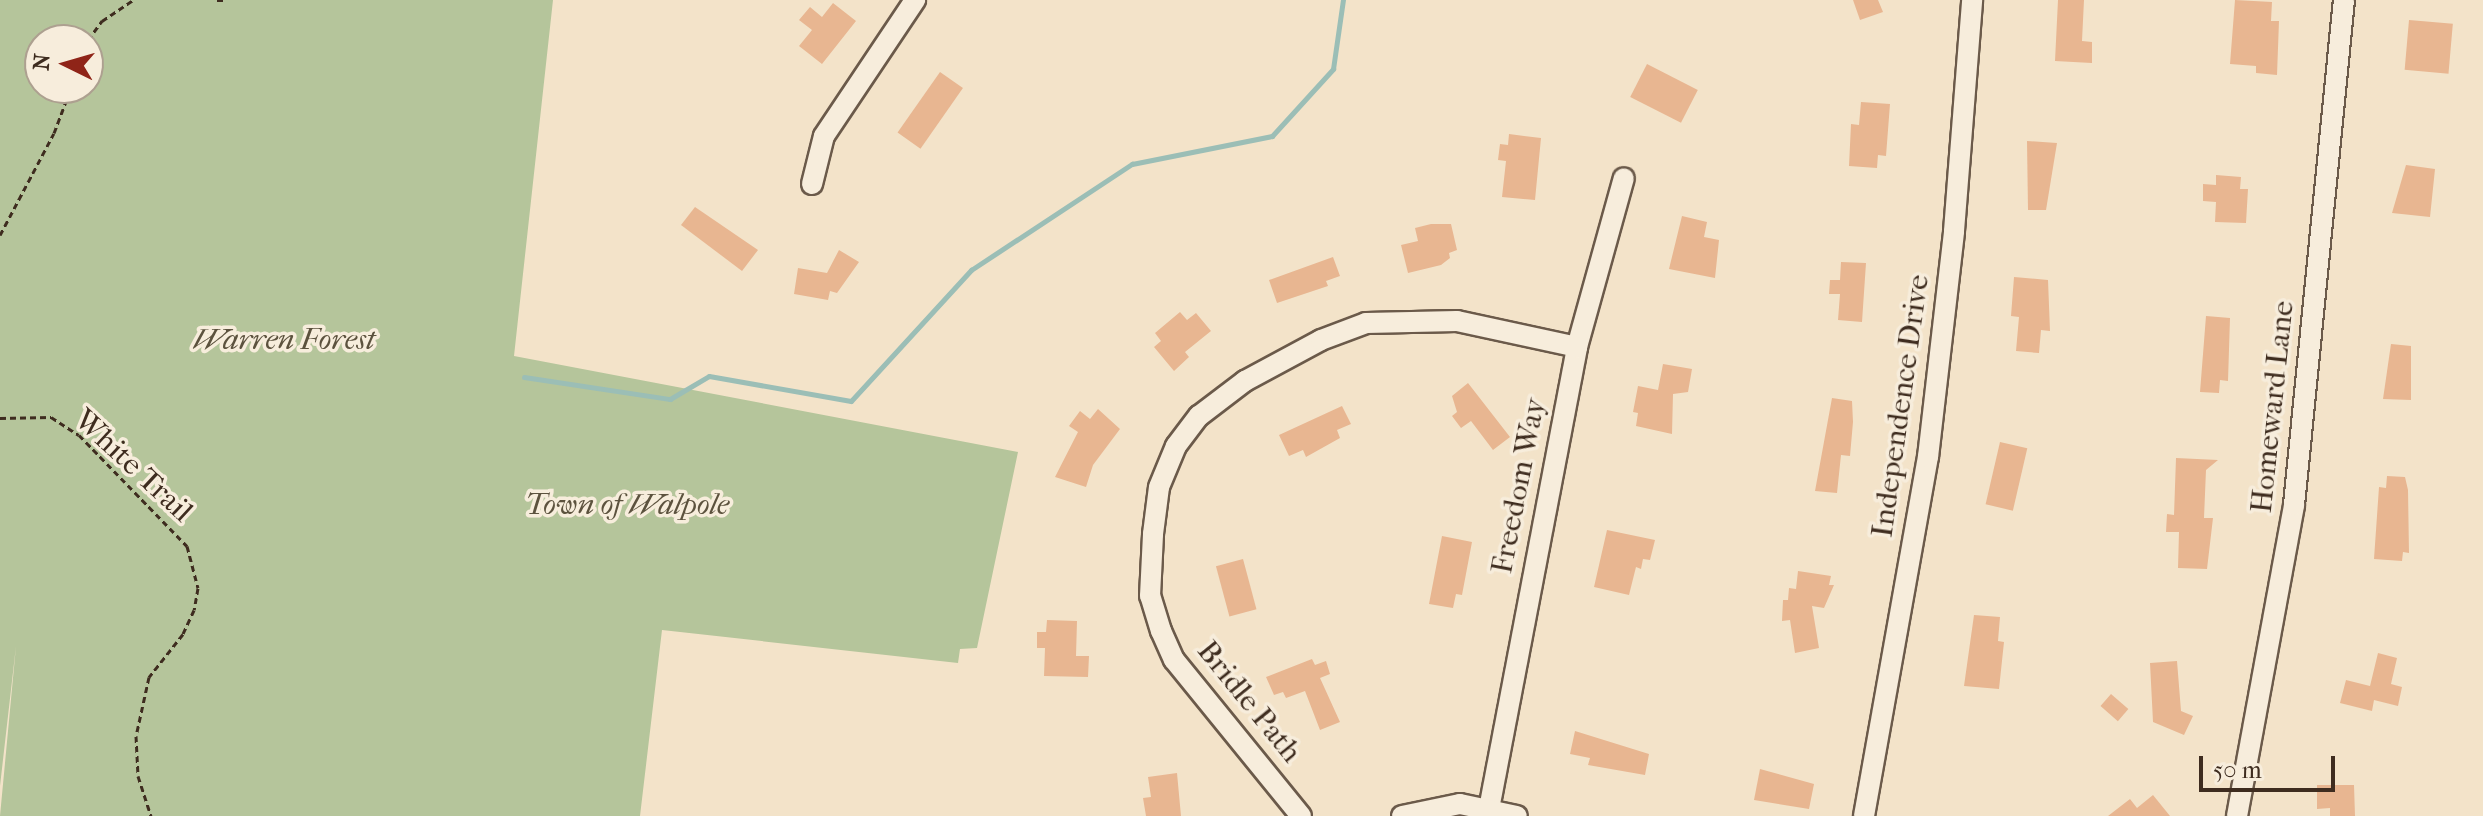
<!DOCTYPE html>
<style>
body{margin:0}
#map{position:relative;width:2483px;height:816px;overflow:hidden;background:#f3e3c9;font-family:"IM FELL French Canon",serif}
div>[style]{position:absolute}
.green>*{inset:0;background:#b5c59b}
.stream>*{height:5px;margin:-2.5px;padding:0 2.5px;transform-origin:2.5px;border-radius:2.5px;background:#9bbeb6}
.building>*{inset:0;background:#e8b691;transform-origin:0 0}
.path>*{height:3px;margin-top:-1.5px;transform-origin:0;background:repeating-linear-gradient(90deg,#3e2c1f 0 6px,transparent 0 10px)}
.roads{filter:drop-shadow(2px 0 #6b5a4a) drop-shadow(-2px 0 #6b5a4a) drop-shadow(0 2px #6b5a4a) drop-shadow(0 -2px #6b5a4a)}
.street>*{height:20px;margin:-10px;padding:0 10px;transform-origin:10px;border-radius:10px;background:#f7eddc}
span{translate:-50% -50%;white-space:nowrap;text-align:center;line-height:1.15;-webkit-text-stroke:7px #f7eddc;paint-order:stroke}
.park-label{font-size:30px;color:#5c523e;font-style:italic}
.street-label{font-size:30px;color:#3e2c1f}
.north{position:absolute;left:24px;top:24px;width:80px;height:80px;box-sizing:border-box;background:#f7eddc;border:2px solid #ada090;border-radius:50%;rotate:275deg;font-size:22px;font-weight:700;line-height:32px;text-align:center;color:#3e2c1f}
.north::after{content:'';display:block;margin:auto;width:28px;height:36px;background:#8f2418;clip-path:polygon(50% 0,100% 100%,50% 72%,0 100%)}
.scale{position:absolute;left:2199px;top:756px;width:136px;height:36px;box-sizing:border-box;border:4px solid #3e2c1f;border-top:0;padding-left:10px;font-size:24px;line-height:28px;white-space:nowrap;color:#3e2c1f;-webkit-text-stroke:6px #f7eddc;paint-order:stroke}
</style>
<div id="map">
<div class="green">
<div style="clip-path:polygon(evenodd,0 0,553px 0,514px 356px,1018px 452px,977px 648px,960px 649px,958px 663px,662px 630px,640px 816px,0 816px,16px 646px,0 786px,0 0,40px 40px,88px 40px,88px 88px,40px 88px,40px 40px)"></div>
</div>
<div class="stream">
<div style="left:524px;top:377px;width:148px;rotate:8.6deg"></div>
<div style="left:670px;top:399px;width:45px;rotate:-30.5deg"></div>
<div style="left:709px;top:376px;width:144px;rotate:10deg"></div>
<div style="left:851px;top:401px;width:178px;rotate:-47.5deg"></div>
<div style="left:971px;top:270px;width:193px;rotate:-33.4deg"></div>
<div style="left:1132px;top:164px;width:143px;rotate:-11.3deg"></div>
<div style="left:1272px;top:136px;width:91px;rotate:-47.7deg"></div>
<div style="left:1333px;top:69px;width:70px;rotate:-81.8deg"></div>
</div>
<div class="building">
<div style="clip-path:polygon(1853px 0,1878px 0,1883px 12px,1860px 20px)"></div>
<div style="clip-path:polygon(2058px 0,2084px 0,2082px 41px,2092px 42px,2092px 63px,2055px 61px)"></div>
<div style="clip-path:polygon(2235px 0,2272px 2px,2271px 21px,2279px 21px,2277px 75px,2256px 73px,2256px 66px,2230px 64px)"></div>
<div style="clip-path:polygon(833px 3px,856px 21px,822px 64px,799px 46px,812px 30px,799px 20px,810px 7px,822px 17px)"></div>
<div style="left:2409px;top:20px;width:44px;height:50px;rotate:5deg"></div>
<div style="left:1647px;top:64px;width:57px;height:37px;rotate:27deg"></div>
<div style="left:940px;top:72px;width:28px;height:74px;rotate:35deg"></div>
<div style="clip-path:polygon(1861px 102px,1890px 104px,1886px 156px,1878px 155px,1877px 168px,1849px 166px,1851px 124px,1859px 125px)"></div>
<div style="clip-path:polygon(1509px 134px,1541px 138px,1535px 200px,1502px 197px,1506px 161px,1498px 160px,1500px 144px,1508px 145px)"></div>
<div style="clip-path:polygon(2027px 141px,2057px 143px,2046px 210px,2028px 210px)"></div>
<div style="clip-path:polygon(2406px 165px,2435px 169px,2430px 217px,2392px 213px)"></div>
<div style="clip-path:polygon(2216px 175px,2241px 177px,2240px 189px,2248px 189px,2246px 223px,2215px 222px,2216px 202px,2203px 201px,2203px 184px,2216px 185px)"></div>
<div style="clip-path:polygon(695px 207px,758px 250px,742px 271px,681px 225px)"></div>
<div style="clip-path:polygon(1682px 216px,1707px 222px,1704px 237px,1719px 240px,1715px 278px,1669px 269px)"></div>
<div style="clip-path:polygon(1431px 224px,1451px 224px,1457px 250px,1449px 253px,1450px 258px,1441px 265px,1408px 273px,1401px 245px,1418px 241px,1415px 228px)"></div>
<div style="clip-path:polygon(839px 250px,859px 262px,837px 293px,830px 291px,828px 300px,794px 294px,798px 268px,827px 273px)"></div>
<div style="clip-path:polygon(1333px 257px,1340px 276px,1326px 281px,1328px 286px,1277px 303px,1269px 280px)"></div>
<div style="clip-path:polygon(1841px 262px,1866px 263px,1862px 322px,1838px 320px,1840px 294px,1829px 294px,1830px 280px,1840px 280px)"></div>
<div style="clip-path:polygon(2014px 277px,2048px 280px,2050px 331px,2041px 330px,2039px 353px,2016px 351px,2019px 317px,2011px 316px)"></div>
<div style="clip-path:polygon(1180px 312px,1187px 320px,1196px 313px,1211px 331px,1185px 352px,1189px 357px,1174px 371px,1154px 347px,1161px 341px,1155px 333px)"></div>
<div style="clip-path:polygon(2206px 316px,2230px 318px,2228px 381px,2220px 380px,2219px 393px,2200px 392px)"></div>
<div style="clip-path:polygon(2391px 344px,2411px 346px,2411px 400px,2383px 399px)"></div>
<div style="clip-path:polygon(1663px 364px,1692px 369px,1688px 392px,1673px 394px,1672px 434px,1636px 426px,1638px 413px,1633px 412px,1638px 386px,1658px 390px)"></div>
<div style="clip-path:polygon(1468px 383px,1510px 437px,1493px 450px,1471px 421px,1461px 428px,1452px 416px,1457px 412px,1452px 396px)"></div>
<div style="clip-path:polygon(1832px 398px,1852px 401px,1853px 422px,1850px 456px,1841px 455px,1837px 493px,1815px 491px)"></div>
<div style="clip-path:polygon(1342px 406px,1351px 424px,1337px 430px,1340px 438px,1306px 457px,1303px 450px,1289px 456px,1279px 435px)"></div>
<div style="clip-path:polygon(1098px 409px,1120px 429px,1093px 465px,1086px 487px,1055px 477px,1078px 432px,1069px 426px,1080px 411px,1090px 419px)"></div>
<div style="left:2000px;top:442px;width:28px;height:64px;rotate:13deg"></div>
<div style="clip-path:polygon(2176px 458px,2218px 460px,2206px 470px,2204px 518px,2213px 518px,2207px 569px,2178px 568px,2179px 532px,2166px 532px,2167px 514px,2174px 515px)"></div>
<div style="clip-path:polygon(2387px 476px,2405px 477px,2408px 490px,2409px 553px,2403px 552px,2402px 561px,2374px 559px,2379px 487px,2386px 488px)"></div>
<div style="clip-path:polygon(1607px 530px,1655px 540px,1650px 560px,1643px 559px,1641px 569px,1636px 567px,1629px 595px,1594px 587px)"></div>
<div style="clip-path:polygon(1442px 536px,1472px 542px,1462px 595px,1456px 594px,1453px 608px,1429px 604px)"></div>
<div style="left:1243px;top:559px;width:52px;height:28px;rotate:75deg"></div>
<div style="clip-path:polygon(1798px 571px,1831px 576px,1829px 585px,1834px 585px,1824px 608px,1812px 606px,1819px 648px,1795px 653px,1790px 620px,1782px 621px,1783px 600px,1788px 600px,1789px 588px,1796px 589px)"></div>
<div style="clip-path:polygon(1974px 615px,2000px 617px,1998px 641px,2004px 642px,1999px 689px,1964px 686px)"></div>
<div style="clip-path:polygon(1047px 620px,1077px 621px,1076px 656px,1089px 656px,1088px 677px,1044px 676px,1045px 648px,1037px 648px,1037px 632px,1046px 632px)"></div>
<div style="clip-path:polygon(2378px 653px,2397px 658px,2391px 684px,2402px 687px,2398px 706px,2374px 700px,2372px 711px,2340px 703px,2346px 680px,2370px 686px)"></div>
<div style="clip-path:polygon(1312px 659px,1315px 665px,1326px 661px,1330px 674px,1320px 678px,1340px 722px,1320px 730px,1305px 691px,1286px 698px,1283px 692px,1274px 695px,1266px 677px)"></div>
<div style="clip-path:polygon(2177px 661px,2181px 711px,2193px 716px,2184px 735px,2153px 722px,2150px 663px)"></div>
<div style="left:2111px;top:694px;width:23px;height:16px;rotate:41deg"></div>
<div style="clip-path:polygon(1575px 731px,1649px 754px,1645px 775px,1588px 765px,1590px 758px,1570px 754px)"></div>
<div style="clip-path:polygon(1760px 769px,1814px 784px,1809px 809px,1754px 800px)"></div>
<div style="clip-path:polygon(1177px 773px,1181px 816px,1146px 816px,1143px 798px,1151px 797px,1148px 777px)"></div>
<div style="clip-path:polygon(2317px 785px,2354px 785px,2355px 816px,2330px 816px,2330px 808px,2317px 809px)"></div>
<div style="clip-path:polygon(2153px 795px,2170px 816px,2108px 816px,2130px 799px,2137px 808px)"></div>
</div>
<div class="path">
<div style="left:217px;top:0;width:9px"></div>
<div style="left:88px;top:40px;width:24px;rotate:-54deg"></div>
<div style="left:102px;top:21px;width:37px;rotate:-34deg"></div>
<div style="left:0;top:235px;width:115px;rotate:-62.1deg"></div>
<div style="left:54px;top:133px;width:48px;rotate:-69.3deg"></div>
<div style="left:0;top:418px;width:51px;rotate:-1.1deg"></div>
<div style="left:51px;top:417px;width:33px;rotate:33deg"></div>
<div style="left:79px;top:435px;width:155px;rotate:45.8deg"></div>
<div style="left:187px;top:546px;width:43px;rotate:75.3deg"></div>
<div style="left:198px;top:588px;width:22px;rotate:100deg"></div>
<div style="left:194px;top:610px;width:26px;rotate:115deg"></div>
<div style="left:183px;top:634px;width:55px;rotate:128.3deg"></div>
<div style="left:149px;top:677px;width:60px;rotate:102.4deg"></div>
<div style="left:136px;top:736px;width:40px;rotate:87.1deg"></div>
<div style="left:138px;top:776px;width:42px;rotate:72deg"></div>
</div>
<div class="roads">
<div class="street">
<div style="left:812px;top:184px;width:49px;rotate:-76deg"></div>
<div style="left:824px;top:136px;width:164px;rotate:-56.2deg"></div>
<div style="left:1489px;top:809px;width:470px;rotate:-79.2deg"></div>
<div style="left:1577px;top:347px;width:175px;rotate:-74.5deg"></div>
<div style="left:1301px;top:816px;width:201px;rotate:-129.1deg"></div>
<div style="left:1174px;top:660px;width:32px;rotate:-114deg"></div>
<div style="left:1161px;top:631px;width:37px;rotate:-107deg"></div>
<div style="left:1150px;top:596px;width:62px;rotate:-87.2deg"></div>
<div style="left:1153px;top:534px;width:47px;rotate:-82.7deg"></div>
<div style="left:1159px;top:487px;width:44px;rotate:-67.5deg"></div>
<div style="left:1176px;top:446px;width:38px;rotate:-53deg"></div>
<div style="left:1199px;top:416px;width:58px;rotate:-37.3deg"></div>
<div style="left:1245px;top:381px;width:86px;rotate:-28.3deg"></div>
<div style="left:1321px;top:340px;width:48px;rotate:-20.7deg"></div>
<div style="left:1366px;top:323px;width:91px;rotate:-1.3deg"></div>
<div style="left:1457px;top:321px;width:123px;rotate:12.2deg"></div>
<div style="left:1402px;top:816px;width:59px;rotate:-11.7deg"></div>
<div style="left:1460px;top:804px;width:58px;rotate:11.9deg"></div>
<div style="left:1864px;top:816px;width:365px;rotate:-79.9deg"></div>
<div style="left:1928px;top:457px;width:227px;rotate:-83.4deg"></div>
<div style="left:1954px;top:231px;width:232px;rotate:-85.5deg"></div>
<div style="left:2237px;top:816px;width:316px;rotate:-79.6deg"></div>
<div style="left:2294px;top:505px;width:507px;rotate:-84.35deg"></div>
</div>
</div>
<div class="park-label">
<span style="left:284px;top:340px">Warren Forest</span>
<span style="left:627px;top:505px">Town of Walpole</span>
</div>
<div class="street-label">
<span style="left:1901px;top:406px;rotate:-82deg">Independence Drive</span>
<span style="left:2273px;top:407px;rotate:-84deg">Homeward Lane</span>
<span style="left:133px;top:466px;rotate:43deg">White Trail</span>
<span style="left:1519px;top:486px;rotate:-79deg">Freedom Way</span>
<span style="left:1249px;top:702px;rotate:51deg">Bridle Path</span>
</div>
<div class="north">N</div>
<div class="scale">50 m</div>
</div>
